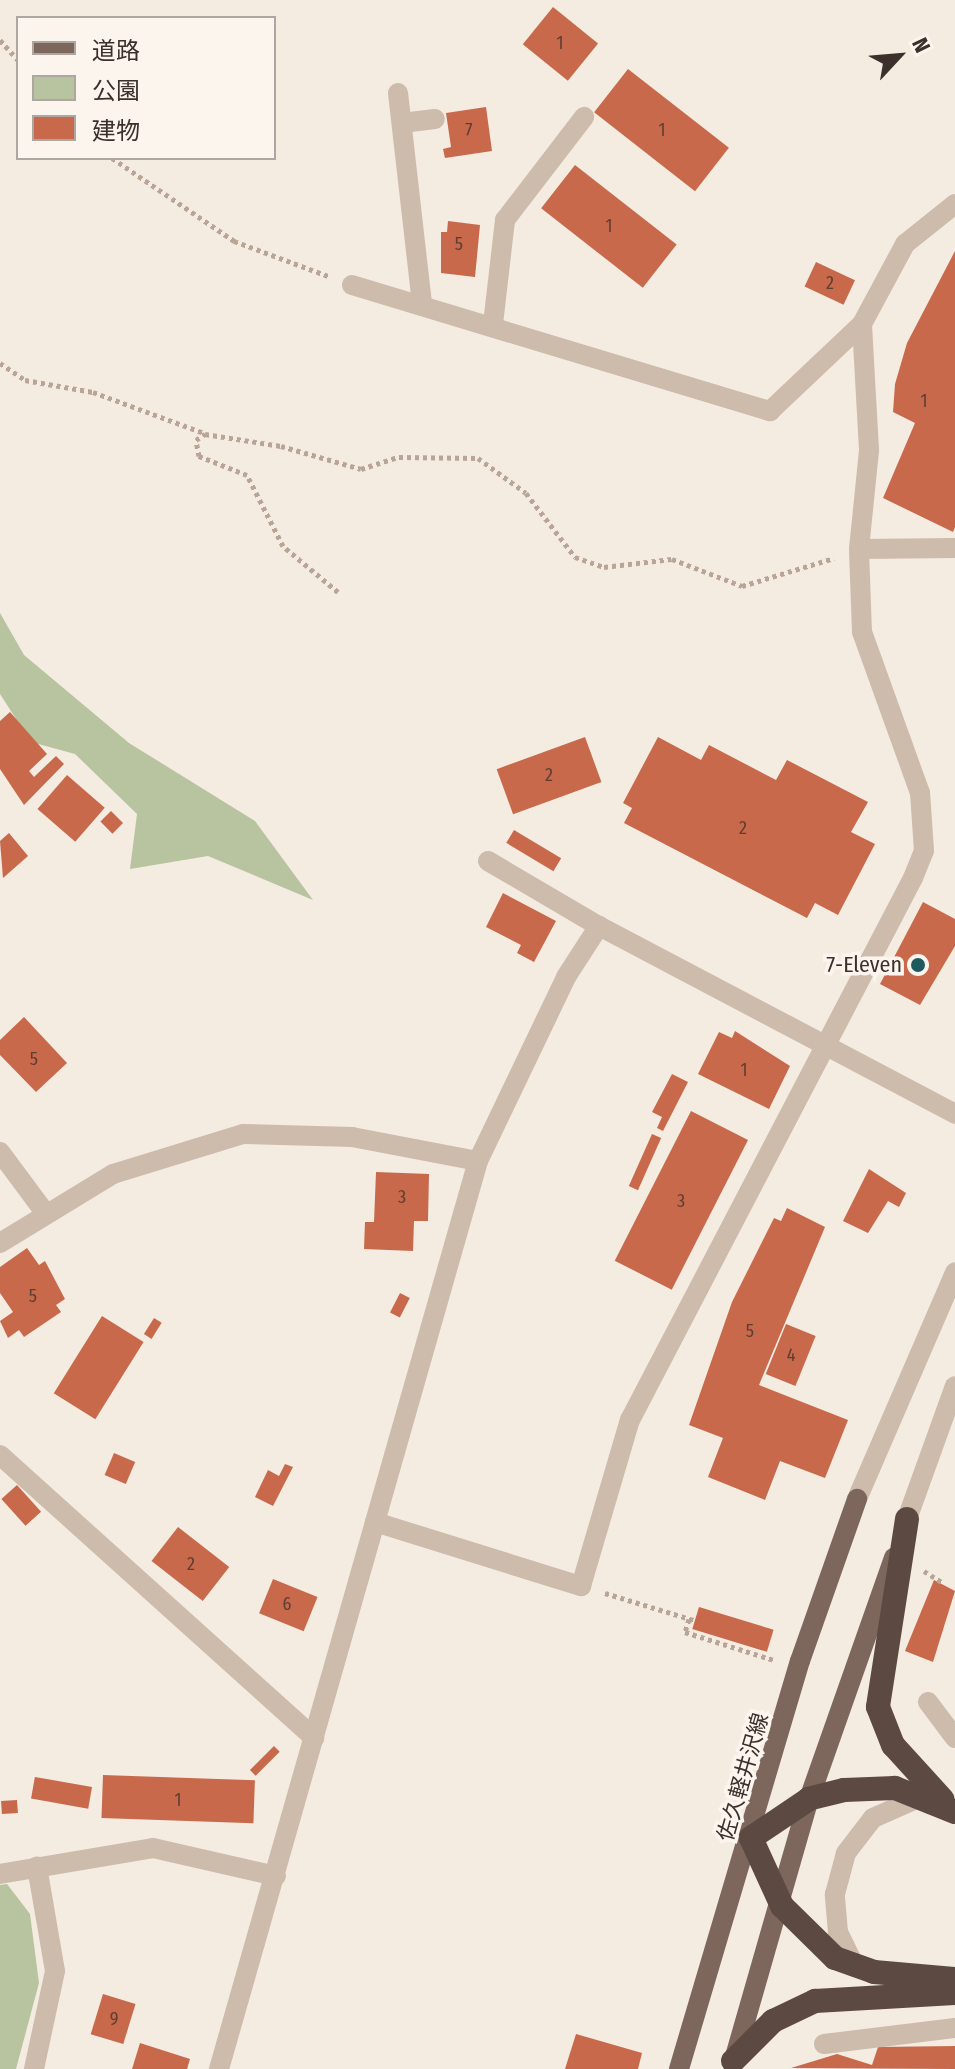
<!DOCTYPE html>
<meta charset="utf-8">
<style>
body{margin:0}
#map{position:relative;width:955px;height:2069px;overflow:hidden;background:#f4ebe1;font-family:"Fira Sans Condensed","Noto Sans JP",sans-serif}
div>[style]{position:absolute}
.green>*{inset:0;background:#b8c4a0}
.building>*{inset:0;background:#c8694b;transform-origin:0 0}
.path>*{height:5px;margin-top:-2.5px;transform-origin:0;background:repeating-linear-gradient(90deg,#b9a596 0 4px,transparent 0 8px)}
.minor>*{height:20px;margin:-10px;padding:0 10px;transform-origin:10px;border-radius:10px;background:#cdbbac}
.major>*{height:20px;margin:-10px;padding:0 10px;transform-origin:10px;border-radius:10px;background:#7d675c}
.highway>*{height:24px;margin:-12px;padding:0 12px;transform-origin:12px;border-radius:12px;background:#5c4a42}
.dots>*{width:22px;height:22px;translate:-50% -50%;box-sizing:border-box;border:4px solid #fbf5ee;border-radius:50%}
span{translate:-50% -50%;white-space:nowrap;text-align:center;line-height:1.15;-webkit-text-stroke:7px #fbf5ee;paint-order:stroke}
.number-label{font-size:18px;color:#5e3e33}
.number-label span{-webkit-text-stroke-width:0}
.poi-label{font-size:22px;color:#3b302b}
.right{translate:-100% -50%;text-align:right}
.street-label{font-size:22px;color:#3b302b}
.legend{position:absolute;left:16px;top:16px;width:260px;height:144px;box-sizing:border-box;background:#fbf5ee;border:2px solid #aea6a0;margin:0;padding:10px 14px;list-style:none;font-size:24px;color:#3b302b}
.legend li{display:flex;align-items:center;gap:16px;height:40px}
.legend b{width:40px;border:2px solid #aea6a0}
.north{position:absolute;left:859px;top:16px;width:80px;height:80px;-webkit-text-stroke:6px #fbf5ee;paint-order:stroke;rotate:64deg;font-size:22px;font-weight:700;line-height:32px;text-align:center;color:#3b302b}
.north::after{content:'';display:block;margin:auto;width:28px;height:36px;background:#3b302b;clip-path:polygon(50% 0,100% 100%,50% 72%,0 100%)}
</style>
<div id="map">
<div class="green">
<div style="clip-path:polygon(0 613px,24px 655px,129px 743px,255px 821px,313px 900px,208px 856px,130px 869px,137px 814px,75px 754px,31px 742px,0 694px)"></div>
<div style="clip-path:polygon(7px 1884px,30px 1914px,39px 1983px,16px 2069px,0 2069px,0 1885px)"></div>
</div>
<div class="building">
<div style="left:553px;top:7px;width:58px;height:48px;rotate:39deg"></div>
<div style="left:628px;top:69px;width:128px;height:55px;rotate:38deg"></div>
<div style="clip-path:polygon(486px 107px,492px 151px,445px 158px,443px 149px,451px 147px,446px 113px)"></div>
<div style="left:575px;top:165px;width:129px;height:55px;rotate:38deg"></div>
<div style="clip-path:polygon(448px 221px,480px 225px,475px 277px,441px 273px,441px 232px,447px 232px)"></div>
<div style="clip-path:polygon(955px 251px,955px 527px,953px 532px,883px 498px,915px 423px,893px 412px,895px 384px,907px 343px)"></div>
<div style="left:816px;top:262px;width:43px;height:27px;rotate:25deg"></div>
<div style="clip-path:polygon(10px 712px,47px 754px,29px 771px,34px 777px,56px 756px,64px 764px,24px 805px,0 769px,0 721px)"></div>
<div style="left:585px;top:737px;width:48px;height:94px;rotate:70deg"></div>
<div style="clip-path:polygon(658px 737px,701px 760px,709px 745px,776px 780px,787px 760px,868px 802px,851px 832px,875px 844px,838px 915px,815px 903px,807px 918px,624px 823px,632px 808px,623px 803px)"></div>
<div style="left:67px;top:775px;width:50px;height:45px;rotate:41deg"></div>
<div style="left:111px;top:811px;width:17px;height:15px;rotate:45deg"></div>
<div style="left:514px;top:830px;width:55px;height:15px;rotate:31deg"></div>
<div style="clip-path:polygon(9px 833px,28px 856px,3px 878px,0 841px)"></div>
<div style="clip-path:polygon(503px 893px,556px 921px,534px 962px,517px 953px,521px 945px,486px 927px)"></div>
<div style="clip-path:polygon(923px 902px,955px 919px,955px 946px,920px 1005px,880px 984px)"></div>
<div style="clip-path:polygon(24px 1017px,67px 1063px,36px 1092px,0 1055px,0 1040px)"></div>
<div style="clip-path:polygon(735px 1031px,790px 1066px,769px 1109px,698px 1074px,719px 1032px,732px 1038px)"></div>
<div style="clip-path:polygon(672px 1074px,688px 1082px,663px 1131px,657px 1128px,662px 1117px,652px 1112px)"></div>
<div style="left:691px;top:1111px;width:64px;height:168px;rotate:27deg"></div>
<div style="left:652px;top:1134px;width:10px;height:57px;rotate:24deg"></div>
<div style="clip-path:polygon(869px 1169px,906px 1193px,899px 1207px,888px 1201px,868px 1233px,843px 1221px)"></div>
<div style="clip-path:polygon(376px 1172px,429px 1174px,428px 1221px,414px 1221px,413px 1251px,364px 1249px,365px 1222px,374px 1222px)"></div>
<div style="clip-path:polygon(787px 1208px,825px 1227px,759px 1385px,848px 1420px,825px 1478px,780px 1461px,765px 1500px,708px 1477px,723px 1438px,689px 1425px,732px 1302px,774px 1218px,781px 1221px)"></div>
<div style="clip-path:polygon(27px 1248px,39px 1265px,45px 1261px,65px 1299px,56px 1305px,61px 1312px,24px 1337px,19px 1330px,8px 1338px,0 1321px,13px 1312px,0 1293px,0 1267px)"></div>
<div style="left:400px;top:1293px;width:11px;height:22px;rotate:27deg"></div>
<div style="left:102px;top:1316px;width:49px;height:91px;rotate:32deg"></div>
<div style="left:154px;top:1318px;width:9px;height:19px;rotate:32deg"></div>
<div style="left:786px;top:1324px;width:32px;height:54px;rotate:22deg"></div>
<div style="left:114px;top:1453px;width:23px;height:24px;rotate:23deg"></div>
<div style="clip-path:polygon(285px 1464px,293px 1467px,273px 1506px,255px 1497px,268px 1470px,279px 1476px)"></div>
<div style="left:17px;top:1485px;width:36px;height:21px;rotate:48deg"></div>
<div style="left:178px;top:1527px;width:65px;height:43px;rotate:38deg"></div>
<div style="left:273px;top:1579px;width:48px;height:37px;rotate:22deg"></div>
<div style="clip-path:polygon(934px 1580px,955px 1591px,933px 1662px,905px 1651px)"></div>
<div style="left:699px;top:1607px;width:78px;height:23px;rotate:17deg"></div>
<div style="left:274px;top:1746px;width:8px;height:34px;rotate:45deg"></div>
<div style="left:103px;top:1775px;width:152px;height:43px;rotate:2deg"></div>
<div style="left:92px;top:1787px;width:22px;height:58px;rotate:100deg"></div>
<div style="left:17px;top:1800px;width:13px;height:16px;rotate:86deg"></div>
<div style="left:103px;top:1994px;width:34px;height:42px;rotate:17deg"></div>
<div style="clip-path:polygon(576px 2034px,642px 2053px,638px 2069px,565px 2069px)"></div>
<div style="clip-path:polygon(140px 2043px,190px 2059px,187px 2069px,132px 2069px)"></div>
<div style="clip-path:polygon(955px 2046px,955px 2069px,791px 2068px,837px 2054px,872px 2065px,878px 2047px)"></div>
</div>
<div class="path">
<div style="left:0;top:40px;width:27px;rotate:48deg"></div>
<div style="left:112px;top:158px;width:148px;rotate:34.2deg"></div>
<div style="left:234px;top:241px;width:103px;rotate:20.4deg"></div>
<div style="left:0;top:363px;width:30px;rotate:34deg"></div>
<div style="left:25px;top:380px;width:69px;rotate:10deg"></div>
<div style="left:93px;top:392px;width:118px;rotate:20.3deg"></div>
<div style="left:338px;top:592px;width:72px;rotate:-140.1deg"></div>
<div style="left:283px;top:546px;width:80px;rotate:-116.9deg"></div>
<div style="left:247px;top:475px;width:52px;rotate:-158.4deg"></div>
<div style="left:199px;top:456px;width:16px;rotate:-101deg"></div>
<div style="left:196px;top:440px;width:11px;rotate:-34deg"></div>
<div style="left:205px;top:434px;width:77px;rotate:9deg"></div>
<div style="left:281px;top:446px;width:83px;rotate:16deg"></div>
<div style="left:361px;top:469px;width:40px;rotate:-18deg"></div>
<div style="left:399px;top:457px;width:79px;rotate:0.7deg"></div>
<div style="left:478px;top:458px;width:59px;rotate:36.1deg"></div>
<div style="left:526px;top:493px;width:81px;rotate:52.6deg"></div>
<div style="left:575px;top:557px;width:31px;rotate:19deg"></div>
<div style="left:604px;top:567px;width:68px;rotate:-6.7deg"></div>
<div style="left:672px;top:559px;width:75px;rotate:21.1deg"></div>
<div style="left:742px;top:586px;width:96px;rotate:-16.9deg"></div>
<div style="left:924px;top:1571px;width:22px;rotate:32deg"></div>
<div style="left:605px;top:1593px;width:93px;rotate:16.9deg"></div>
<div style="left:689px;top:1619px;width:14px;rotate:107deg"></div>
<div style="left:685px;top:1632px;width:93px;rotate:17.5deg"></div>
</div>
<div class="minor">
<div style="left:398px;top:93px;width:212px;rotate:83.5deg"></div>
<div style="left:402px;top:123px;width:33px;rotate:-7deg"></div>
<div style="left:352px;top:285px;width:437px;rotate:16.8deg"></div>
<div style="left:770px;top:411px;width:127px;rotate:-43.4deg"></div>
<div style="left:493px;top:324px;width:105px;rotate:-83.4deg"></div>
<div style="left:505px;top:220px;width:130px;rotate:-52.5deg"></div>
<div style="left:859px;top:549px;width:96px;rotate:-0.6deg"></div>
<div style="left:488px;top:861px;width:129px;rotate:30.4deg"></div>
<div style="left:0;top:1152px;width:77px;rotate:53.4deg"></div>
<div style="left:0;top:1243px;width:132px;rotate:-31.4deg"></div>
<div style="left:113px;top:1174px;width:136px;rotate:-17.1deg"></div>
<div style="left:243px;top:1134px;width:109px;rotate:1.6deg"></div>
<div style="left:352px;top:1137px;width:128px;rotate:10.8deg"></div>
<div style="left:0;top:1455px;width:423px;rotate:42deg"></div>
<div style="left:857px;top:1499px;width:247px;rotate:-66.6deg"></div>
<div style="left:907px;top:1519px;width:141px;rotate:-70.2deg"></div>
<div style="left:375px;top:1522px;width:216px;rotate:17.3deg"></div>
<div style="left:581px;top:1586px;width:173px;rotate:-73.6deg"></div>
<div style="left:630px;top:1420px;width:611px;rotate:-62.43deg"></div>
<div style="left:913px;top:878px;width:29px;rotate:-68deg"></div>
<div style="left:924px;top:851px;width:58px;rotate:-93.9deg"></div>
<div style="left:920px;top:793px;width:171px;rotate:-109.8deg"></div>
<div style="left:862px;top:632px;width:83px;rotate:-92.1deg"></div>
<div style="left:859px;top:549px;width:100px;rotate:-84.2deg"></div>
<div style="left:869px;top:450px;width:126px;rotate:-93.2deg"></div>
<div style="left:862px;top:324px;width:91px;rotate:-61.7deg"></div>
<div style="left:905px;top:244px;width:64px;rotate:-38.7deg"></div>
<div style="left:928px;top:1702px;width:45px;rotate:53.1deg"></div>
<div style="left:0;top:1874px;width:155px;rotate:-9.6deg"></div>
<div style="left:153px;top:1848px;width:126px;rotate:12.8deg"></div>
<div style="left:855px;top:1967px;width:39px;rotate:-116deg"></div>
<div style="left:838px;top:1932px;width:38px;rotate:-95deg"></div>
<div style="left:835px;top:1894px;width:42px;rotate:-75deg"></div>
<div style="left:846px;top:1853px;width:44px;rotate:-52.4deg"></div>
<div style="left:873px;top:1818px;width:55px;rotate:-23.7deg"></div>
<div style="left:824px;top:2044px;width:132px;rotate:-7deg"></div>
<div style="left:34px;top:2069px;width:100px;rotate:-77.9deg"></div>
<div style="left:55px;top:1971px;width:106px;rotate:-99.8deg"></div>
<div style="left:219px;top:2069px;width:944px;rotate:-74.08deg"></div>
<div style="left:478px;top:1161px;width:204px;rotate:-64.4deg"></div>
<div style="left:566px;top:977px;width:61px;rotate:-57.1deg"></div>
<div style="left:599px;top:926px;width:403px;rotate:27.8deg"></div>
</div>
<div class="major">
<div style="left:734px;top:2060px;width:272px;rotate:-74deg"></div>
<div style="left:809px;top:1799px;width:256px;rotate:-70.6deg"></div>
<div style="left:679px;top:2069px;width:426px;rotate:-73.5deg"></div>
<div style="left:800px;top:1661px;width:172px;rotate:-70.6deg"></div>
</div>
<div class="highway">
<div style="left:907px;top:1519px;width:190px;rotate:98.8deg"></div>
<div style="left:878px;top:1707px;width:41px;rotate:68.5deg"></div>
<div style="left:893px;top:1745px;width:74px;rotate:47.7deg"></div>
<div style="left:955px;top:1812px;width:65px;rotate:-158.2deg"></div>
<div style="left:895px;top:1788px;width:51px;rotate:177.8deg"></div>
<div style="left:844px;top:1790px;width:36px;rotate:166deg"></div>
<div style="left:809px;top:1799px;width:70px;rotate:146.1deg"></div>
<div style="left:751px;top:1838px;width:75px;rotate:65.5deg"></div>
<div style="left:782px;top:1906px;width:74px;rotate:44.5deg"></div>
<div style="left:835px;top:1958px;width:41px;rotate:19.7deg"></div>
<div style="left:874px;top:1972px;width:81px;rotate:4.9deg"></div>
<div style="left:733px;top:2061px;width:57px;rotate:-45deg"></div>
<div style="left:773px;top:2021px;width:47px;rotate:-25.5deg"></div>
<div style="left:815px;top:2001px;width:140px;rotate:-3.3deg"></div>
</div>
<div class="dots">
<div style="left:918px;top:965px;background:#1f5a5e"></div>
</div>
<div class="number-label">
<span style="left:560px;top:43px">1</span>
<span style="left:469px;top:130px">7</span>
<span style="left:662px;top:130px">1</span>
<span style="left:609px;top:226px">1</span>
<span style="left:459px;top:244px">5</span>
<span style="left:830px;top:283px">2</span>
<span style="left:924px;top:401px">1</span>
<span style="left:549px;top:775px">2</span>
<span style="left:743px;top:828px">2</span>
<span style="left:34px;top:1059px">5</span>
<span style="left:744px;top:1070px">1</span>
<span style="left:402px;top:1197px">3</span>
<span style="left:681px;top:1201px">3</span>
<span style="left:33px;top:1296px">5</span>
<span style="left:750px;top:1331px">5</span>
<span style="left:791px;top:1355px">4</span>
<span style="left:191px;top:1564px">2</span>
<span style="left:287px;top:1604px">6</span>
<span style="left:178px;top:1800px">1</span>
<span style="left:114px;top:2019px">9</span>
</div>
<div class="poi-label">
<span class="right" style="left:902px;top:965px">7-Eleven</span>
</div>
<div class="street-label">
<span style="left:743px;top:1777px;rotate:-74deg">佐久軽井沢線</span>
</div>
<ul class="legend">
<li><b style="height:10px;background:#7d675c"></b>道路</li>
<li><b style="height:22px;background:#b8c4a0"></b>公園</li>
<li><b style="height:22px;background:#c8694b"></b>建物</li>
</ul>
<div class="north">N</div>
</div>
